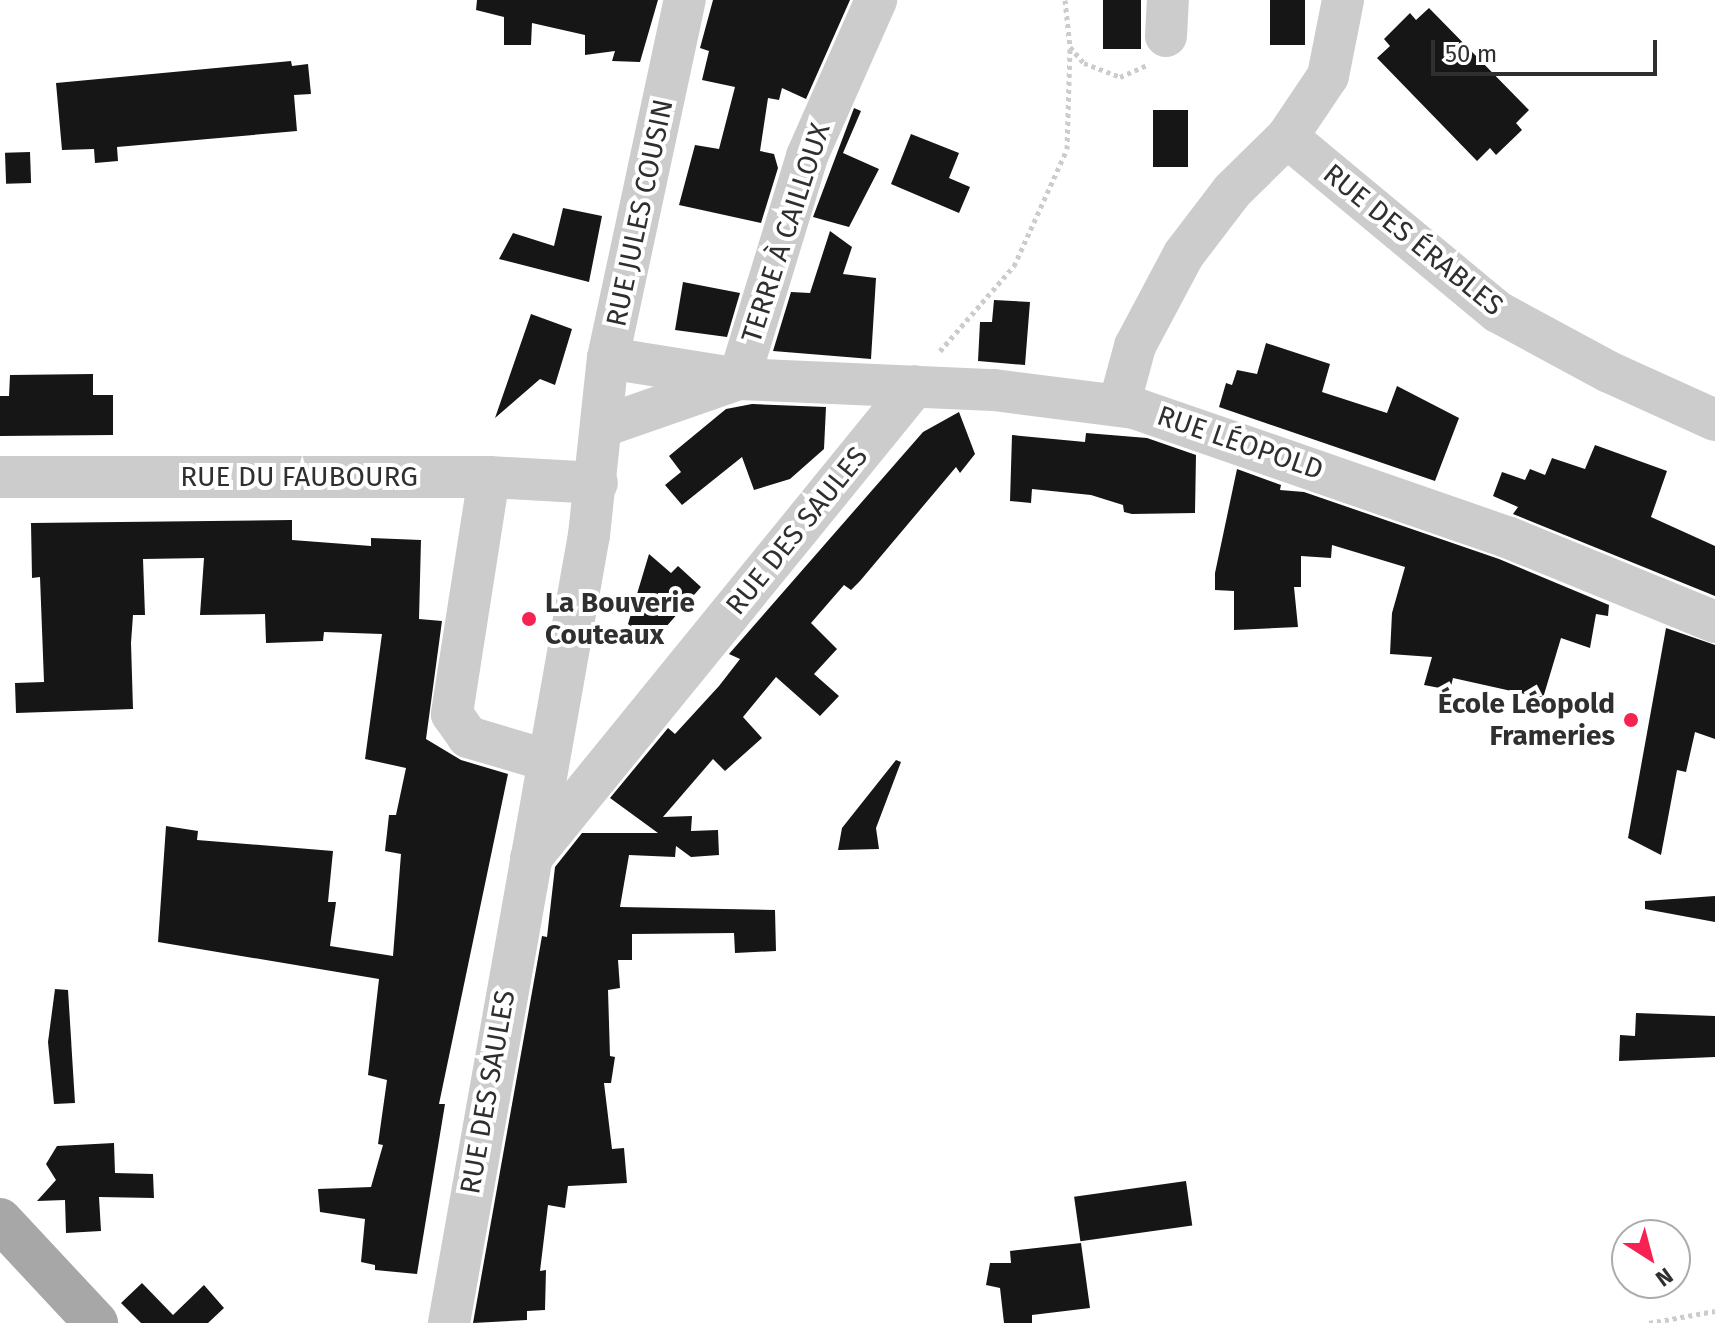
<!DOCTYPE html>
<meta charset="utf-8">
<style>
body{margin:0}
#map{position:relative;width:1715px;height:1323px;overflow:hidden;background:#fff;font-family:"Fira Sans",sans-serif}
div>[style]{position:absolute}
.building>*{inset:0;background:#161616;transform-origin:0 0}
.path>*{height:5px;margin-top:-2.5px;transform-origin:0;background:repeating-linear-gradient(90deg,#ccc 0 4px,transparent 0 8px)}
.minor>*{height:42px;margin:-21px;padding:0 21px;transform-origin:21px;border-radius:21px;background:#ccc}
.major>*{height:44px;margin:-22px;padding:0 22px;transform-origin:22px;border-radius:22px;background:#a7a7a7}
.dots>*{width:22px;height:22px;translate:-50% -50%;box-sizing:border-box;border:4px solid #fff;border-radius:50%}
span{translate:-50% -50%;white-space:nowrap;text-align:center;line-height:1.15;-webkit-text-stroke:8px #fff;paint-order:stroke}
.street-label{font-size:28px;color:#2f2f2f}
.poi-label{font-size:28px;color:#2f2f2f;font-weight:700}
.left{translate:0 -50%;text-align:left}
.right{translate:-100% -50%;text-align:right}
.north{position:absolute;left:1611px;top:1219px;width:80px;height:80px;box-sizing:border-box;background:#fff;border:2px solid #acacac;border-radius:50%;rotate:144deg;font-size:22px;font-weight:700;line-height:32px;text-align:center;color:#2f2f2f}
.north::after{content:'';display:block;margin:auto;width:28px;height:36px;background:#f62251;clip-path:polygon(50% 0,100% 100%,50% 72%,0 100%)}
.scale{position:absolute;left:1431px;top:40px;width:226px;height:36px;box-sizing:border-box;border:4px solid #2f2f2f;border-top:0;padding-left:10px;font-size:24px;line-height:28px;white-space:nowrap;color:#2f2f2f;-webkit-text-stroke:6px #fff;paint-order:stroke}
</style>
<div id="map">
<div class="building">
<div style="clip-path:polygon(477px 0,658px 0,640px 62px,612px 61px,615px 51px,585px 55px,585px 35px,532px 23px,531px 45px,504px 45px,504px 17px,476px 10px)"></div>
<div style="clip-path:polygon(713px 0,850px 0,806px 99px,782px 88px,779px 100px,768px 98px,760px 151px,774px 154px,778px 168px,761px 223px,679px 205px,695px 145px,719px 149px,735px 87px,702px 80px,709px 51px,700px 48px)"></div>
<div style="left:1103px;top:0;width:38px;height:49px"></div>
<div style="left:1270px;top:0;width:35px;height:45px"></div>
<div style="clip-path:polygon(1429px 8px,1529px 110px,1516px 123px,1522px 130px,1496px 155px,1490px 148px,1477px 161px,1377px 58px,1390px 46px,1384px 39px,1410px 13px,1416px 20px)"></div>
<div style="clip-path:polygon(291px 61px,292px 66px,308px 64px,311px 94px,294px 95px,297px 131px,117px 147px,118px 161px,95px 163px,94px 149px,62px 150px,56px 83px)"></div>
<div style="clip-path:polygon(854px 108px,861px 111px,843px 153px,879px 169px,849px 227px,813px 217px)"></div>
<div style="left:1153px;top:110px;width:35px;height:57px"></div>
<div style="clip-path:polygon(911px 134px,959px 153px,949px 178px,970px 187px,959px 213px,891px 184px)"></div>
<div style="left:30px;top:152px;width:31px;height:25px;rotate:88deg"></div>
<div style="clip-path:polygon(563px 208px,602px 216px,589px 282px,499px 259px,513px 233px,554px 246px)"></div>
<div style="clip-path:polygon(830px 231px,852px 247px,843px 274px,876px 278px,871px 359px,773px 351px,791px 292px,810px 293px)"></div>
<div style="clip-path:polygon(683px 282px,740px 293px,727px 337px,675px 330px)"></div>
<div style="clip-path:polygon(994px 300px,1030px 302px,1025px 365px,978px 361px,980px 322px,992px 322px)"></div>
<div style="clip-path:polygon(531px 314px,572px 329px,555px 385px,540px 379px,495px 418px)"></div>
<div style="clip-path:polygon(1266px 343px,1330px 364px,1322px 392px,1387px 413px,1397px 386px,1459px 418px,1435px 481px,1219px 407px,1226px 383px,1232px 385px,1237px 370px,1257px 374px)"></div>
<div style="clip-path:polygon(93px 374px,93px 395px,113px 395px,113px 435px,0 436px,0 396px,9px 396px,10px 375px)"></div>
<div style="clip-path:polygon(752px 404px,826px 407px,824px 449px,790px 479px,754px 490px,742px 457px,682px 505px,665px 485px,681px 472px,669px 456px,726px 409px)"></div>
<div style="clip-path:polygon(959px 412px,975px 454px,960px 473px,956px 467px,860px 581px,851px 590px,844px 585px,811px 623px,837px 649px,814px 674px,839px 696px,820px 716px,776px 677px,743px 717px,762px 738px,725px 771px,713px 759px,663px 817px,692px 816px,691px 831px,718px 830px,719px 855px,691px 857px,676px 846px,675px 857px,629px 855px,620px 907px,775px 910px,776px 951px,735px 953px,734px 933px,632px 934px,632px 960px,618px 960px,620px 988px,608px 990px,610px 1056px,615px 1057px,611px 1083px,604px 1083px,612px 1149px,624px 1148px,627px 1183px,568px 1186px,565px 1208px,548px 1205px,540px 1271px,546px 1270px,545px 1310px,527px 1311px,527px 1320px,473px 1323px,542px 936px,547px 937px,555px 867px,582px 833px,658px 833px,610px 798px,668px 728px,675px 734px,719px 686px,740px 659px,729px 654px,923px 432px)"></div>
<div style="clip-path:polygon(1086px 433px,1147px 438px,1196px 455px,1195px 513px,1132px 514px,1124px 512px,1123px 505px,1091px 495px,1032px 489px,1031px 503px,1010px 501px,1012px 435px,1085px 442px)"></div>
<div style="clip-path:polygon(1595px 445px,1667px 471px,1651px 517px,1715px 546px,1715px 596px,1513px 514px,1518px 507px,1493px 496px,1502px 472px,1525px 480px,1530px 469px,1545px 475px,1552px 458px,1585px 469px)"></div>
<div style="clip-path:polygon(1237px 469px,1281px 485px,1280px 490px,1304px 492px,1499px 559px,1609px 605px,1608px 616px,1596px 614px,1590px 648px,1561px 638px,1543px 698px,1453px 678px,1450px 690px,1424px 685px,1432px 657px,1390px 654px,1392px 613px,1405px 567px,1332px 545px,1331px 558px,1301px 556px,1301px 587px,1294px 587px,1298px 627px,1234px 630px,1234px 591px,1215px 590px,1215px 573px)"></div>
<div style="clip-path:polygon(292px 520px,292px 540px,371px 546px,371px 538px,421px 540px,419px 619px,442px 621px,426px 739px,461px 760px,508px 774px,439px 1104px,445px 1104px,417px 1274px,375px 1270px,375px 1265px,361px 1262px,365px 1219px,320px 1212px,318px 1189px,371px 1187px,383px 1145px,378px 1144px,387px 1080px,368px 1075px,379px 979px,158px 942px,166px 826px,198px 831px,197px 840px,333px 851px,328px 902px,336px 902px,330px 946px,393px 956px,401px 854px,385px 851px,389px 815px,396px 815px,406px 768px,365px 759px,382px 634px,324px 632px,323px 641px,266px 643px,265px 614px,200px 615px,204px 558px,143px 559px,145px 615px,133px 615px,131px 643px,133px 709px,16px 713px,15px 683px,44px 682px,40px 577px,32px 578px,31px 523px)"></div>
<div style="clip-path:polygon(649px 554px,671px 573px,678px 566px,701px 587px,651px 644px,628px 624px)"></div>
<div style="clip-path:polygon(1666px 628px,1715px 645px,1715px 739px,1695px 732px,1686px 772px,1677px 770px,1661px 855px,1628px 838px)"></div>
<div style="clip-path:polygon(896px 760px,901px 762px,876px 828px,879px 849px,838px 850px,842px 828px)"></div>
<div style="clip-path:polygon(1715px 896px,1715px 922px,1645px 909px,1645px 901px)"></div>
<div style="clip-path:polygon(55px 989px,68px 990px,75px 1103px,54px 1104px,48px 1042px)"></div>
<div style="clip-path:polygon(1636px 1013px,1715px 1016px,1715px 1057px,1619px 1061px,1620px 1035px,1635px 1036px)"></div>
<div style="clip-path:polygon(114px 1143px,115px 1173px,153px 1174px,154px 1198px,99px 1197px,101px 1231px,66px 1233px,65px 1200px,37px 1201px,56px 1180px,46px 1164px,57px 1146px)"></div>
<div style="left:1186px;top:1181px;width:45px;height:113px;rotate:82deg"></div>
<div style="clip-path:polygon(1081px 1243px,1090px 1308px,1032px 1315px,1032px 1323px,1004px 1323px,1000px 1288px,986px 1285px,990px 1263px,1011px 1263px,1010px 1251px)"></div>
<div style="clip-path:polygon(142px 1283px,173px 1315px,204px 1285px,224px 1308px,208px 1323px,141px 1323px,121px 1303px)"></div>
</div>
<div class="path">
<div style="left:1065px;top:0;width:47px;rotate:83.9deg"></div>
<div style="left:1070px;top:47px;width:21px;rotate:49deg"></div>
<div style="left:1084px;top:63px;width:39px;rotate:21deg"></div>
<div style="left:1120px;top:77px;width:32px;rotate:-24deg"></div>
<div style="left:940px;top:351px;width:113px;rotate:-49deg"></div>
<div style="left:1014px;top:266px;width:128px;rotate:-65.6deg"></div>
<div style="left:1067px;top:149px;width:102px;rotate:-88.3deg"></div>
<div style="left:1649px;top:1323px;width:67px;rotate:-10.3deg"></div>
</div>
<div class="minor">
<div style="left:1166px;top:36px;width:36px;rotate:-87deg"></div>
<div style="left:1287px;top:137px;width:274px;rotate:39.7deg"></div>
<div style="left:1498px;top:312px;width:126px;rotate:28.4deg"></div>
<div style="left:1609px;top:372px;width:116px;rotate:24.4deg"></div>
<div style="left:608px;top:358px;width:133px;rotate:9.1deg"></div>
<div style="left:739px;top:379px;width:255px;rotate:2.5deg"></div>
<div style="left:994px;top:390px;width:141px;rotate:7.3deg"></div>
<div style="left:1134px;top:408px;width:395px;rotate:19.1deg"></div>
<div style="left:1507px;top:537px;width:225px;rotate:22.2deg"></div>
<div style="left:739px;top:379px;width:233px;rotate:-73deg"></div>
<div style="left:807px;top:156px;width:171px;rotate:-66.1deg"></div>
<div style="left:1119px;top:405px;width:61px;rotate:-74.8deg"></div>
<div style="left:1135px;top:346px;width:104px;rotate:-62deg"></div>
<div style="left:1184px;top:254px;width:79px;rotate:-52.7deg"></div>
<div style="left:1232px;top:191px;width:77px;rotate:-44.5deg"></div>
<div style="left:1287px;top:137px;width:73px;rotate:-56.1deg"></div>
<div style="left:1328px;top:76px;width:77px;rotate:-78.8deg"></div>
<div style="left:601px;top:427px;width:143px;rotate:-19.2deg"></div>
<div style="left:0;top:477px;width:489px"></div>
<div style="left:489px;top:477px;width:108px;rotate:3.2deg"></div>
<div style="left:489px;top:477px;width:240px;rotate:98.9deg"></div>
<div style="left:452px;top:714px;width:28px;rotate:55deg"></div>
<div style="left:468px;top:737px;width:81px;rotate:16.4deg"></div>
<div style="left:531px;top:858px;width:608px;rotate:-50.87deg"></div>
<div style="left:449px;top:1323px;width:800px;rotate:-79.93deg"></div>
<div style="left:589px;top:535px;width:178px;rotate:-83.9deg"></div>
<div style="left:608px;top:358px;width:366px;rotate:-77.9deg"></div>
</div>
<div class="major">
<div style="left:0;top:1220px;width:141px;rotate:47deg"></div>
</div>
<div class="dots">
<div style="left:529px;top:619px;background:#f62251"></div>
<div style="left:1631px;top:720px;background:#f62251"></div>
</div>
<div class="street-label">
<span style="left:640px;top:213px;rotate:-78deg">RUE JULES COUSIN</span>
<span style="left:786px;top:233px;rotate:-72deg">TERRE À CAILLOUX</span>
<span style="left:1413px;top:240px;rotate:39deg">RUE DES ÉRABLES</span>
<span style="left:1240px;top:443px;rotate:19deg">RUE LÉOPOLD</span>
<span style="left:299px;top:477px">RUE DU FAUBOURG</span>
<span style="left:797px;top:531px;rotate:-51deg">RUE DES SAULES</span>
<span style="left:488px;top:1092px;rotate:-80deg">RUE DES SAULES</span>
</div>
<div class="poi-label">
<span class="left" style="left:545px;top:619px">La Bouverie<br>Couteaux</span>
<span class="right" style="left:1615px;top:720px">École Léopold<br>Frameries</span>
</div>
<div class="north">N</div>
<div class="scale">50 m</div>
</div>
